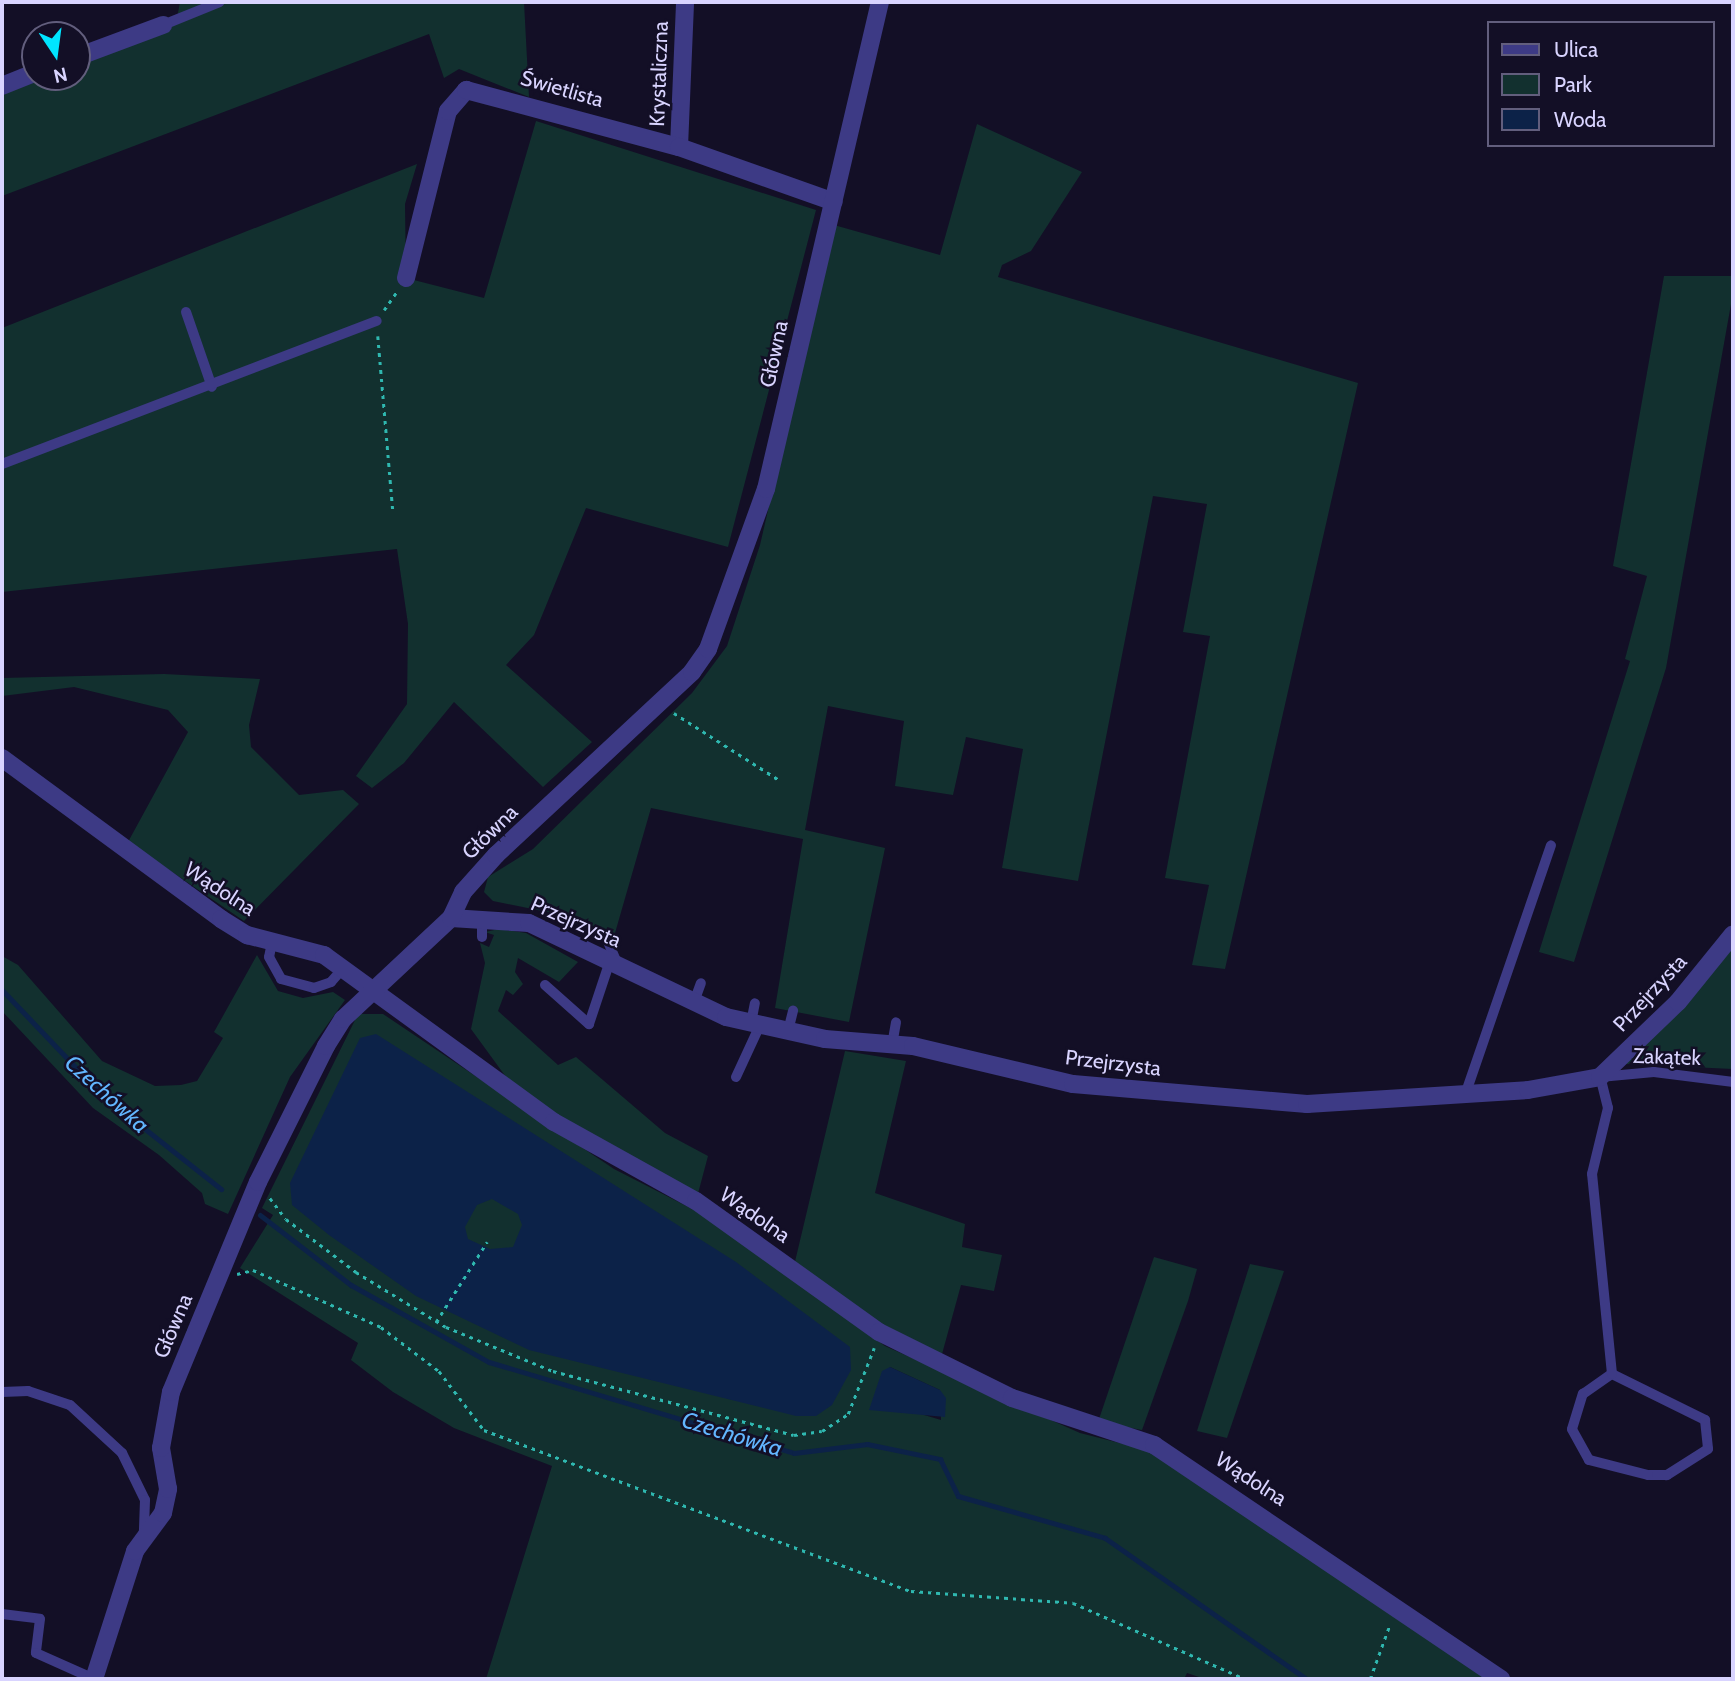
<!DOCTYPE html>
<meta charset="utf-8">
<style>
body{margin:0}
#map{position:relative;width:1735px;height:1681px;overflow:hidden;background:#130f26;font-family:Cabin,sans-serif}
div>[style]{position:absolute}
.green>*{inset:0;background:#12302f}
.water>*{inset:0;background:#0c2248}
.stream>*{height:5px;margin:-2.5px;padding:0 2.5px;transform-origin:2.5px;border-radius:2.5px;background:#0c2248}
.path>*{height:2.5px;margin-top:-1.25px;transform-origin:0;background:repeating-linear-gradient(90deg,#2fb8b0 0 3.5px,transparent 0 8.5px)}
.service>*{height:10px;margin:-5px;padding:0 5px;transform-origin:5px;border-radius:5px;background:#3d3a85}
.minor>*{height:18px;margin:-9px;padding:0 9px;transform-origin:9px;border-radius:9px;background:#3d3a85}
span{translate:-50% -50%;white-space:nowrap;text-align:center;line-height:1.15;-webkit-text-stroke:5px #130f26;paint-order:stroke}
.street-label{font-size:21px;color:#d9d4ff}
.water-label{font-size:23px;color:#62b6ff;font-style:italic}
.frame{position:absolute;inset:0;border:4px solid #d9d4ff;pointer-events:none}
.legend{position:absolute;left:1487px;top:21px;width:228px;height:126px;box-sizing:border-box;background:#130f26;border:2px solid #625e7d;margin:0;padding:9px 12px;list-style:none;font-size:21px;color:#d9d4ff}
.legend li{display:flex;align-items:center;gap:14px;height:35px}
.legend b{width:35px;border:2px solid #625e7d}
.north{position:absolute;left:21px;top:21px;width:70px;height:70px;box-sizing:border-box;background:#130f26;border:2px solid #625e7d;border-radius:50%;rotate:167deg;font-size:19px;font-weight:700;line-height:28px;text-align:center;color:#d9d4ff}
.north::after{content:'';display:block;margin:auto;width:24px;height:32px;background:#00e5ff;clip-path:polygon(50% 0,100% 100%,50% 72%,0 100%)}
</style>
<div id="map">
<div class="green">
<div style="clip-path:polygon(180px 2px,524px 2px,529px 97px,459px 69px,444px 78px,429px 34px,2px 196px,2px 90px,35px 77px,77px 77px,77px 59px,177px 18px)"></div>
<div style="clip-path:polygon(536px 121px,816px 210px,728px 547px,586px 508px,534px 635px,506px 665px,592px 742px,543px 787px,454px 702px,404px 763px,372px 788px,356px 776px,407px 704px,408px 624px,397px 549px,2px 592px,2px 328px,417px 164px,405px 204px,406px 278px,484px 298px)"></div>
<div style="clip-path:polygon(977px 124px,1082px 172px,1031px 251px,1002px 265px,998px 277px,1358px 383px,1225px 969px,1192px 965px,1209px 885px,1165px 878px,1210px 636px,1183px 632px,1207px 504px,1153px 496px,1078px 881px,1002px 868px,1023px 749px,966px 737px,953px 795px,895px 786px,904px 721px,828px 706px,805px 830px,885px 848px,849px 1022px,775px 1008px,803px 839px,651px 808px,613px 940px,552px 913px,493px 901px,484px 892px,488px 877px,533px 849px,692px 693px,727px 646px,760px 545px,834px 225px,940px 255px)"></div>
<div style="clip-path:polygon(1664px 276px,1733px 276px,1733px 293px,1666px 668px,1574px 962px,1539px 952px,1630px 661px,1625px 659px,1647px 576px,1613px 566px)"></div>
<div style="clip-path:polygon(164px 674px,260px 679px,249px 725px,251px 747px,299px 795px,343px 790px,359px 804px,244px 921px,128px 842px,188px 732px,168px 710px,74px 687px,2px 696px,2px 678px)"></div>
<div style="clip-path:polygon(499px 929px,526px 933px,578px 962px,559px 982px,518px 958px,515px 972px,523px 984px,513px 995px,506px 990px,498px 1011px,558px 1065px,576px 1057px,665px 1133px,708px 1156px,696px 1201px,522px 1099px,471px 1029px,485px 963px,480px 943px,489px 947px,494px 935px,485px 932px)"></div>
<div style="clip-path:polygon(1733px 947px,1733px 1069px,1625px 1064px)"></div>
<div style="clip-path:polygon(257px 955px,278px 991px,303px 998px,333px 992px,345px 1000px,290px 1077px,228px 1214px,205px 1204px,202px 1193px,159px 1155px,93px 1108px,2px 1011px,2px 956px,18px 965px,102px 1061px,155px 1086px,181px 1085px,197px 1081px,223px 1038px,214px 1032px)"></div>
<div style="clip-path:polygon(evenodd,358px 1014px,383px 1014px,614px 1169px,702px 1214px,885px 1346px,1080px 1433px,1159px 1453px,1492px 1679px,1205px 1679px,1187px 1673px,1184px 1679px,486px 1679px,552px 1466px,454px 1428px,393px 1392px,351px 1360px,358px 1343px,240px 1268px,273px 1215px,262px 1208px,358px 1014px,890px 1367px,940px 1390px,941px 1420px,904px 1409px,870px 1410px,890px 1367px)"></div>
<div style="clip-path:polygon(845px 1051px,906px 1061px,875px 1193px,965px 1224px,962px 1247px,1002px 1255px,994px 1291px,961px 1285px,939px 1365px,793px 1270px)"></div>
<div style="clip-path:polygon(1154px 1257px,1197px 1269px,1188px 1301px,1142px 1430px,1098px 1422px)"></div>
<div style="clip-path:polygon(1250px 1264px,1284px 1271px,1227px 1438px,1197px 1431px)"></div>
</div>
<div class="water">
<div style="clip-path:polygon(evenodd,376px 1034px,736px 1262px,850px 1347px,851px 1370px,832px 1405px,816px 1416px,796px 1416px,529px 1350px,416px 1296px,329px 1235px,292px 1205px,290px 1183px,360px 1038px,376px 1034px,492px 1199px,518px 1214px,522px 1225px,513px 1247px,490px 1249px,468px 1239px,465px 1227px,477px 1205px,492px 1199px)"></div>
<div style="clip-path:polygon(890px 1367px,940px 1390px,946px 1398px,945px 1417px,869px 1410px,882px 1371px)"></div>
</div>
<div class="stream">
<div style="left:2px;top:990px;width:145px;rotate:46.4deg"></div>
<div style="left:102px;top:1095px;width:152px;rotate:38.3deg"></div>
<div style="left:260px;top:1215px;width:115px;rotate:37.6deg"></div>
<div style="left:351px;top:1285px;width:158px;rotate:29.2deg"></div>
<div style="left:489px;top:1362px;width:318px;rotate:16.6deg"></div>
<div style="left:794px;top:1453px;width:74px;rotate:-7deg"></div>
<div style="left:867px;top:1444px;width:75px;rotate:11.6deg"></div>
<div style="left:940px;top:1459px;width:41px;rotate:64.1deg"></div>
<div style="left:958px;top:1496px;width:153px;rotate:15.9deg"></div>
<div style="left:1105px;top:1538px;width:246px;rotate:35deg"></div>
</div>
<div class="path">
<div style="left:384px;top:310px;width:21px;rotate:-55deg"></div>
<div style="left:378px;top:336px;width:175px;rotate:85.1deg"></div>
<div style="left:674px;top:713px;width:125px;rotate:32.5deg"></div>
<div style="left:270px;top:1198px;width:26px;rotate:53deg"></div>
<div style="left:286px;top:1219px;width:88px;rotate:37.1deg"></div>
<div style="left:356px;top:1272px;width:105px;rotate:31.4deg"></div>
<div style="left:446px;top:1327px;width:116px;rotate:22.4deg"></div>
<div style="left:553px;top:1371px;width:249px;rotate:14.9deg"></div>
<div style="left:794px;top:1435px;width:28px;rotate:-8deg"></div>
<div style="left:822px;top:1431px;width:31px;rotate:-33deg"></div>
<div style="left:848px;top:1414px;width:71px;rotate:-68.5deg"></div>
<div style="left:237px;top:1274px;width:16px;rotate:-14deg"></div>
<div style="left:253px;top:1270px;width:140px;rotate:24deg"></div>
<div style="left:381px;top:1327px;width:73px;rotate:37.2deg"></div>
<div style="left:439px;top:1371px;width:74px;rotate:52.7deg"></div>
<div style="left:484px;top:1430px;width:456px;rotate:20.7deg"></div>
<div style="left:911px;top:1591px;width:162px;rotate:4.2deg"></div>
<div style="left:1073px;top:1603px;width:188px;rotate:23.8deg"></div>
<div style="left:436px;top:1322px;width:95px;rotate:-57.5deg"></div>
<div style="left:1370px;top:1679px;width:59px;rotate:-70deg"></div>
</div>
<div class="service">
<div style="left:163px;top:25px;width:61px;rotate:-22deg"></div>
<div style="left:186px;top:312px;width:79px;rotate:70.9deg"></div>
<div style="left:2px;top:464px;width:401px;rotate:-20.9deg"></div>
<div style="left:482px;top:937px;width:19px;rotate:-90deg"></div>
<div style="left:606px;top:937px;width:30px;rotate:67deg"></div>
<div style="left:272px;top:942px;width:15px;rotate:101deg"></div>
<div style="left:269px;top:957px;width:25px;rotate:61deg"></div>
<div style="left:281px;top:979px;width:34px;rotate:15deg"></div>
<div style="left:314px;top:988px;width:18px;rotate:-19deg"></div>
<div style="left:331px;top:982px;width:18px;rotate:-49deg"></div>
<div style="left:545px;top:985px;width:59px;rotate:41.6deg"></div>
<div style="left:589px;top:1024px;width:66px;rotate:-71.6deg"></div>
<div style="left:694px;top:1002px;width:20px;rotate:-70deg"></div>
<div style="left:751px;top:1023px;width:20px;rotate:-79deg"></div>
<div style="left:788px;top:1031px;width:21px;rotate:-76deg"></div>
<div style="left:892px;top:1045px;width:23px;rotate:-80deg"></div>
<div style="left:736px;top:1077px;width:57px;rotate:-65.2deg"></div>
<div style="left:1465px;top:1095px;width:264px;rotate:-71deg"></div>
<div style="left:1612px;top:1374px;width:104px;rotate:26.3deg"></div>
<div style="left:1705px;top:1420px;width:29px;rotate:84deg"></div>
<div style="left:1708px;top:1449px;width:49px;rotate:147.6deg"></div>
<div style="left:1667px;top:1475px;width:19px;rotate:180deg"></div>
<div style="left:1648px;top:1475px;width:61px;rotate:-165.7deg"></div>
<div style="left:1589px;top:1460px;width:35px;rotate:-119deg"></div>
<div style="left:1572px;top:1429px;width:37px;rotate:-73deg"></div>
<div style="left:1583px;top:1394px;width:35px;rotate:-35deg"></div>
<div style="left:1612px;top:1374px;width:201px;rotate:-95.7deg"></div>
<div style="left:1592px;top:1174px;width:68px;rotate:-76.4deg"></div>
<div style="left:1608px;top:1108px;width:32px;rotate:-104deg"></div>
<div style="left:1600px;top:1077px;width:54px;rotate:-5.3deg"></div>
<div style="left:1654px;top:1072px;width:80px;rotate:7.2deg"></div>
<div style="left:2px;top:1392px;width:26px;rotate:-2deg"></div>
<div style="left:28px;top:1391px;width:44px;rotate:18.4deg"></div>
<div style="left:70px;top:1405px;width:71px;rotate:42.7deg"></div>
<div style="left:122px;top:1453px;width:52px;rotate:63.9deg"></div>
<div style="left:145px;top:1500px;width:35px;rotate:92deg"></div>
<div style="left:2px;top:1614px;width:38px;rotate:7deg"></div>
<div style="left:40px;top:1619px;width:34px;rotate:97deg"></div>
<div style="left:36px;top:1653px;width:64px;rotate:24.1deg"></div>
</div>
<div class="minor">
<div style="left:77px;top:57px;width:92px;rotate:-20.4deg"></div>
<div style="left:2px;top:86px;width:35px;rotate:-22deg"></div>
<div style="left:679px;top:147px;width:145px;rotate:-87.6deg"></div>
<div style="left:406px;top:278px;width:172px;rotate:-75.9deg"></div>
<div style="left:448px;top:111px;width:28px;rotate:-49deg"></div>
<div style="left:466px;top:90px;width:220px;rotate:15deg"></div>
<div style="left:679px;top:147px;width:164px;rotate:19.5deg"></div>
<div style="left:2px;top:758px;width:272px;rotate:36.3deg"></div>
<div style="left:221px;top:919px;width:31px;rotate:32deg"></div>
<div style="left:247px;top:935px;width:80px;rotate:14.6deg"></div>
<div style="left:324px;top:955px;width:284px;rotate:36deg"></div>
<div style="left:554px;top:1122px;width:162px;rotate:29.1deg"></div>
<div style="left:696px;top:1201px;width:225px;rotate:35.6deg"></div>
<div style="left:879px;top:1332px;width:148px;rotate:26.4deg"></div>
<div style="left:1012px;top:1398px;width:150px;rotate:18.3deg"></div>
<div style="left:1154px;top:1445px;width:419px;rotate:34deg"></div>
<div style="left:451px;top:918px;width:78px;rotate:3.7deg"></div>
<div style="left:529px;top:923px;width:218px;rotate:25.5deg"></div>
<div style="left:726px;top:1017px;width:101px;rotate:12.5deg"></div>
<div style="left:825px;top:1039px;width:88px;rotate:4.5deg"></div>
<div style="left:913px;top:1046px;width:164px;rotate:13.4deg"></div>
<div style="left:1073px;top:1084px;width:235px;rotate:4.9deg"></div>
<div style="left:1307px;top:1104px;width:221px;rotate:-3.6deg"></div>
<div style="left:1528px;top:1090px;width:73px;rotate:-10.2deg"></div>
<div style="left:1600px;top:1077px;width:108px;rotate:-43.9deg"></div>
<div style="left:1678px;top:1002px;width:87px;rotate:-51deg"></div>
<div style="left:94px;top:1679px;width:134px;rotate:-72.2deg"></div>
<div style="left:135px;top:1551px;width:47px;rotate:-53.6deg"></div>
<div style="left:163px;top:1513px;width:25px;rotate:-78deg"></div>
<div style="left:168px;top:1489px;width:42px;rotate:-99.7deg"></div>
<div style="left:161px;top:1448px;width:57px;rotate:-79.9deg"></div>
<div style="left:171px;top:1392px;width:227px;rotate:-67.5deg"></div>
<div style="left:258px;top:1182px;width:152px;rotate:-63.4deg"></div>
<div style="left:326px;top:1046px;width:32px;rotate:-58deg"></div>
<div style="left:343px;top:1019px;width:148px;rotate:-43.1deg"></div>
<div style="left:451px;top:918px;width:29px;rotate:-65deg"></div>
<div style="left:463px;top:892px;width:50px;rotate:-48.3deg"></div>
<div style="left:496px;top:855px;width:268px;rotate:-43deg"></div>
<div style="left:692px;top:672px;width:28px;rotate:-55deg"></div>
<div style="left:708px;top:649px;width:170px;rotate:-70.1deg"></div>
<div style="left:766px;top:489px;width:500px;rotate:-76.83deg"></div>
</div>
<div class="street-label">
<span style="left:659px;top:74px;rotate:-88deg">Krystaliczna</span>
<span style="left:562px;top:89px;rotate:16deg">Świetlista</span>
<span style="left:774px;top:354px;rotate:-78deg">Główna</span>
<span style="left:490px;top:832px;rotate:-44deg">Główna</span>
<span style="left:220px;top:889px;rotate:33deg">Wądolna</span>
<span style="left:576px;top:922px;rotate:24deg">Przejrzysta</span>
<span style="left:1650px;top:993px;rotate:-47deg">Przejrzysta</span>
<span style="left:1667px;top:1057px;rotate:2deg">Zakątek</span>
<span style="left:1113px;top:1063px;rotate:7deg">Przejrzysta</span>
<span style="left:755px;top:1215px;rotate:35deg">Wądolna</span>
<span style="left:173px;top:1326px;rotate:-67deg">Główna</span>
<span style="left:1251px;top:1479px;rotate:33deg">Wądolna</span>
</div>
<div class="water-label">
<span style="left:107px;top:1094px;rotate:42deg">Czechówka</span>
<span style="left:732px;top:1434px;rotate:17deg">Czechówka</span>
</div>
<div class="frame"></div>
<ul class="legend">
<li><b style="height:9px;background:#3d3a85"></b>Ulica</li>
<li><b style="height:19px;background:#12302f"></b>Park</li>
<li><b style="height:19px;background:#0c2248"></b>Woda</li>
</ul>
<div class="north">N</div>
</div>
